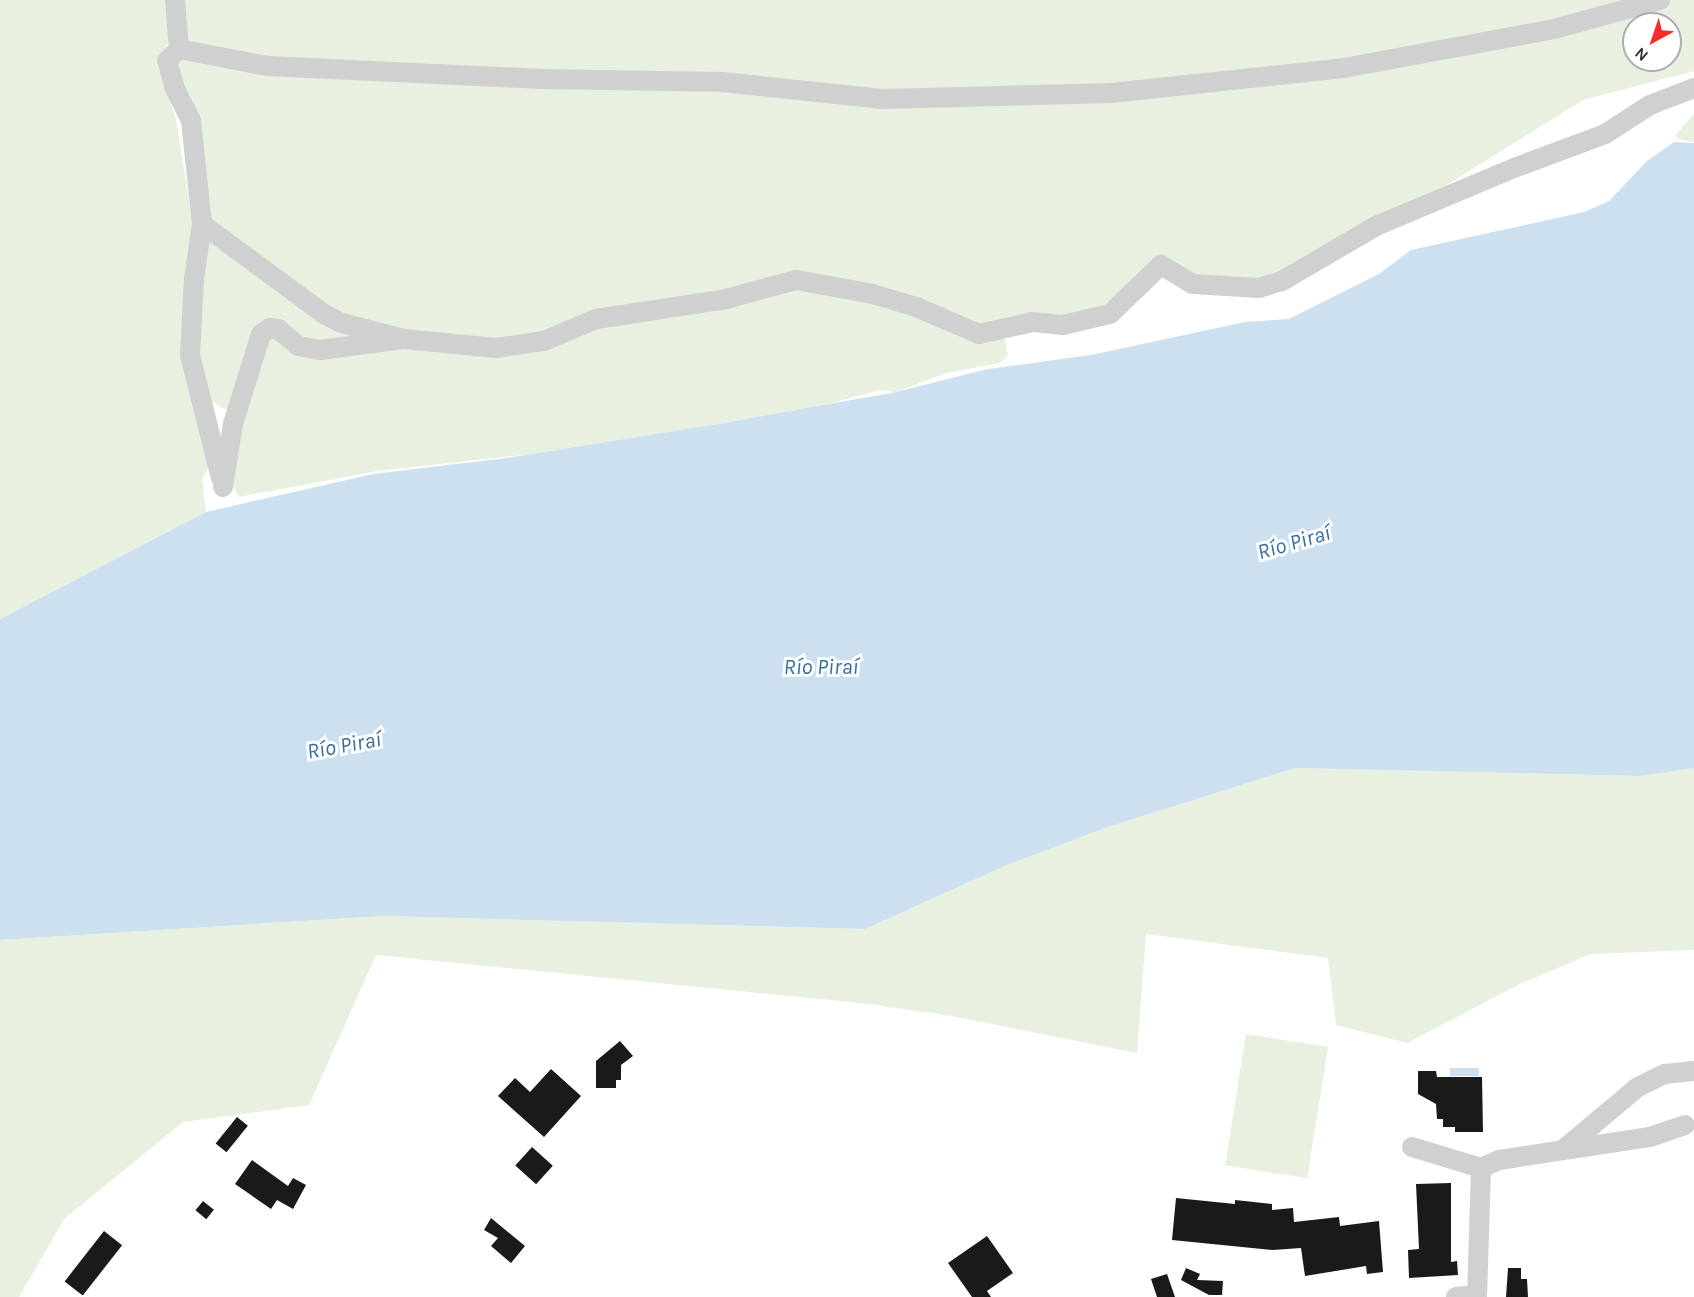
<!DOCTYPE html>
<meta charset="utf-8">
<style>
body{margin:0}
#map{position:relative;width:1694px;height:1297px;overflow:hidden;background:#fff;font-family:Karla,sans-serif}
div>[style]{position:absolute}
.green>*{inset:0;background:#e8f0e0;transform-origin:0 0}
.water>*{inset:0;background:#cce0f0;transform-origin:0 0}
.building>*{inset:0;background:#1a1a1a;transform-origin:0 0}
.minor>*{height:20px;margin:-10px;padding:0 10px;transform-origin:10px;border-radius:10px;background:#d0d0d0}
span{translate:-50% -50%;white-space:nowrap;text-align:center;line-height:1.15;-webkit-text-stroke:6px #fff;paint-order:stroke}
.water-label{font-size:22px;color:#376f9e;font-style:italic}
.north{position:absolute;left:1622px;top:12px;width:60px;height:60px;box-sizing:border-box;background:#fff;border:2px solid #adadad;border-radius:50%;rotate:220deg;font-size:16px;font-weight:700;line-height:24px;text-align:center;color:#333}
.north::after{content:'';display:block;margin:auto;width:21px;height:27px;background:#f42a2b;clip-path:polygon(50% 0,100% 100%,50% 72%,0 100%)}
</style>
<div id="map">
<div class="green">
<div style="clip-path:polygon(0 0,169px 0,172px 37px,156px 63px,176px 119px,193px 226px,185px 371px,211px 463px,202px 479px,206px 512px,0 619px)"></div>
<div style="clip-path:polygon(179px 0,1641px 0,1578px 17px,1291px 71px,957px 94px,339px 67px,189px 45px)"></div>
<div style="clip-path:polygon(evenodd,1672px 0,1694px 0,1694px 71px,1583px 100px,1408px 209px,1278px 278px,1195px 280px,1166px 260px,1109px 308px,982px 329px,819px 279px,510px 344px,350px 322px,209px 227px,191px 101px,174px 73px,180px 57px,303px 72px,1111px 97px,1629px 13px,1672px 0,1634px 24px,1670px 24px,1670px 60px,1634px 60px,1634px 24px)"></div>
<div style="clip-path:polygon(1694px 114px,1694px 142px,1678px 139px,1675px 136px)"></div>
<div style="clip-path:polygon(204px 235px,244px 259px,382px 335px,318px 348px,276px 325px,230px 410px,224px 409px,208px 398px,198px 371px)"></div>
<div style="clip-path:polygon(795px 284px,874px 300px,1005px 339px,1008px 355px,1000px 363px,946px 373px,896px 392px,879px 390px,825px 405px,688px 429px,530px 454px,377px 471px,239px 497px,231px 483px,230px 463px,264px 334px,297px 347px,434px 346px,576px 333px)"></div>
<div style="clip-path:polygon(1295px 768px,1640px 776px,1694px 768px,1694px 950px,1591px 954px,1522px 983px,1407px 1043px,1336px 1025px,1328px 958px,1146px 934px,1137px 1053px,952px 1016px,861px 1003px,376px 955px,309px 1105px,183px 1122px,64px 1219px,19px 1297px,0 1297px,0 940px,382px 916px,865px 929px,1007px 865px,1105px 828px)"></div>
<div style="left:1246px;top:1034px;width:83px;height:133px;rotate:9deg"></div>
</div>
<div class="water">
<div style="clip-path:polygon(1674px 142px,1694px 143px,1694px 768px,1640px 776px,1295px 768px,1105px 828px,1007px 865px,865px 929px,382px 916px,0 940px,0 619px,206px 512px,373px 474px,507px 458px,718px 424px,896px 392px,988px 369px,1091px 355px,1245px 322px,1289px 319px,1379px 274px,1411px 250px,1584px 212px,1609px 201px,1647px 161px)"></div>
<div style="left:1450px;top:1068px;width:29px;height:8px"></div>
</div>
<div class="building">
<div style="clip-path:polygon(620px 1041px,633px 1056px,621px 1065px,621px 1080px,616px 1080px,616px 1088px,596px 1088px,596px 1061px)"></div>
<div style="clip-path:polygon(551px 1069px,581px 1096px,544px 1137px,498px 1096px,515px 1078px,530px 1092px)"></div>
<div style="clip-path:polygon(1418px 1071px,1436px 1071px,1437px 1077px,1482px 1077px,1483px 1132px,1455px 1132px,1455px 1127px,1443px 1127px,1443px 1119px,1437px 1119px,1436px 1104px,1418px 1094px)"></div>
<div style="left:237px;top:1117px;width:14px;height:34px;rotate:39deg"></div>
<div style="left:532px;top:1147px;width:28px;height:25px;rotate:42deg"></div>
<div style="clip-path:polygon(252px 1160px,288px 1186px,293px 1178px,306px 1185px,293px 1209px,277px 1200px,271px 1209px,235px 1184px)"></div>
<div style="clip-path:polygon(1451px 1183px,1451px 1262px,1457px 1261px,1458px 1275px,1409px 1278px,1408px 1250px,1419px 1249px,1416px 1184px)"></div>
<div style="clip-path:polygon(1176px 1198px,1235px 1204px,1235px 1200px,1272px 1204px,1272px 1210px,1293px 1208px,1294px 1222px,1339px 1217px,1340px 1226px,1379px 1221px,1383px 1272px,1367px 1274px,1366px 1266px,1305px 1276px,1301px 1248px,1273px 1250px,1172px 1240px)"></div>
<div style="left:203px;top:1201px;width:14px;height:12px;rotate:39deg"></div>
<div style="clip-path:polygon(491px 1218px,525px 1246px,511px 1263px,491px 1246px,498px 1238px,484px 1230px)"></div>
<div style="left:104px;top:1231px;width:23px;height:64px;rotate:38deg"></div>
<div style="clip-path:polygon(987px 1236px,1013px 1273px,987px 1291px,991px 1297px,972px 1297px,948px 1263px)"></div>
<div style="clip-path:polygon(1186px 1268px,1200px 1274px,1197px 1280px,1223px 1281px,1222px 1295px,1209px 1295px,1181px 1280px)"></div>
<div style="clip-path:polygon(1508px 1268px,1521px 1268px,1521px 1279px,1527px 1279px,1528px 1297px,1506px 1297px)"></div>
<div style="clip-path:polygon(1167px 1274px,1175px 1297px,1157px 1297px,1151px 1279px)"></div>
</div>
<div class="minor">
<div style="left:175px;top:0;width:49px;rotate:85.3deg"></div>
<div style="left:179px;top:49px;width:17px;rotate:135deg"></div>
<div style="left:167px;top:61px;width:29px;rotate:74deg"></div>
<div style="left:175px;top:89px;width:36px;rotate:63deg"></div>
<div style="left:191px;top:121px;width:104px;rotate:83.9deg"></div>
<div style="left:202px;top:224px;width:56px;rotate:98.3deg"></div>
<div style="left:194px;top:279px;width:76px;rotate:93deg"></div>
<div style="left:190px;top:355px;width:127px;rotate:75.9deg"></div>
<div style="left:179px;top:49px;width:90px;rotate:10.9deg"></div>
<div style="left:267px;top:66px;width:272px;rotate:2.7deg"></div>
<div style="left:539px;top:79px;width:183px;rotate:0.9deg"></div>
<div style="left:722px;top:82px;width:162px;rotate:6deg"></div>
<div style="left:883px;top:99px;width:228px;rotate:-1.5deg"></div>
<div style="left:1111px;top:93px;width:234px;rotate:-6.1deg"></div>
<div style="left:1344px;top:68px;width:214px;rotate:-10.5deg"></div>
<div style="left:1554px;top:29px;width:110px;rotate:-15.3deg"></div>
<div style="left:202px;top:224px;width:152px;rotate:36.4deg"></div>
<div style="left:324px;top:314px;width:20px;rotate:27deg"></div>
<div style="left:342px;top:323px;width:61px;rotate:14.3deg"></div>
<div style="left:223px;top:487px;width:64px;rotate:-81deg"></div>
<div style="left:233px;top:424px;width:94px;rotate:-72.7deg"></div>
<div style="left:261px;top:334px;width:11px;rotate:-34deg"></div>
<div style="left:270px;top:328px;width:8px;rotate:7deg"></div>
<div style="left:278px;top:329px;width:26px;rotate:40deg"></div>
<div style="left:298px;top:346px;width:22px;rotate:10deg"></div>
<div style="left:320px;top:350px;width:85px;rotate:-7.5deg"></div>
<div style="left:404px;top:339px;width:92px;rotate:5.6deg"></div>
<div style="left:496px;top:348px;width:49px;rotate:-8.3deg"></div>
<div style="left:544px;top:341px;width:56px;rotate:-22.9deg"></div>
<div style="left:596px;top:319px;width:132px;rotate:-8.7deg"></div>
<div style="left:726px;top:299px;width:73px;rotate:-15.2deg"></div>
<div style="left:796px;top:280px;width:78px;rotate:10.3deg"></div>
<div style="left:873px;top:294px;width:45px;rotate:16.8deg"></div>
<div style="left:916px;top:307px;width:69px;rotate:23.2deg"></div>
<div style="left:979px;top:334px;width:55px;rotate:-12.5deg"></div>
<div style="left:1033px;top:322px;width:30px;rotate:6deg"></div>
<div style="left:1063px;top:325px;width:48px;rotate:-13.2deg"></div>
<div style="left:1110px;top:314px;width:71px;rotate:-43.9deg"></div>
<div style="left:1161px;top:265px;width:37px;rotate:31deg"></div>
<div style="left:1193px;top:284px;width:66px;rotate:3.5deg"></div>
<div style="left:1259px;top:288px;width:24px;rotate:-17deg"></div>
<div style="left:1282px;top:281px;width:109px;rotate:-30.3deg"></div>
<div style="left:1376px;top:226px;width:150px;rotate:-22.8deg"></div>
<div style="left:1514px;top:168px;width:97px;rotate:-20.5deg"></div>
<div style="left:1605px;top:134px;width:54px;rotate:-32.8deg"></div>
<div style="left:1650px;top:105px;width:47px;rotate:-21.1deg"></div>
<div style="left:1412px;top:1147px;width:72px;rotate:16.9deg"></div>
<div style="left:1481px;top:1168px;width:20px;rotate:-24deg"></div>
<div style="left:1499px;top:1160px;width:153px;rotate:-8.7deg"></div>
<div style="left:1650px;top:1137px;width:37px;rotate:-19deg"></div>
<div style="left:1564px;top:1149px;width:97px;rotate:-40deg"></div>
<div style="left:1638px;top:1087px;width:30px;rotate:-26deg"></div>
<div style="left:1665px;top:1074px;width:29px;rotate:-6deg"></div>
<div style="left:1456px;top:1297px;width:20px;rotate:-6deg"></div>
<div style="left:1477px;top:1297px;width:129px;rotate:-88.2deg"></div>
</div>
<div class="water-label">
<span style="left:1294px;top:543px;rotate:-16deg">Río Piraí</span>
<span style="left:821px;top:668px">Río Piraí</span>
<span style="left:344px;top:746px;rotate:-10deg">Río Piraí</span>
</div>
<div class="north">N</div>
</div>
